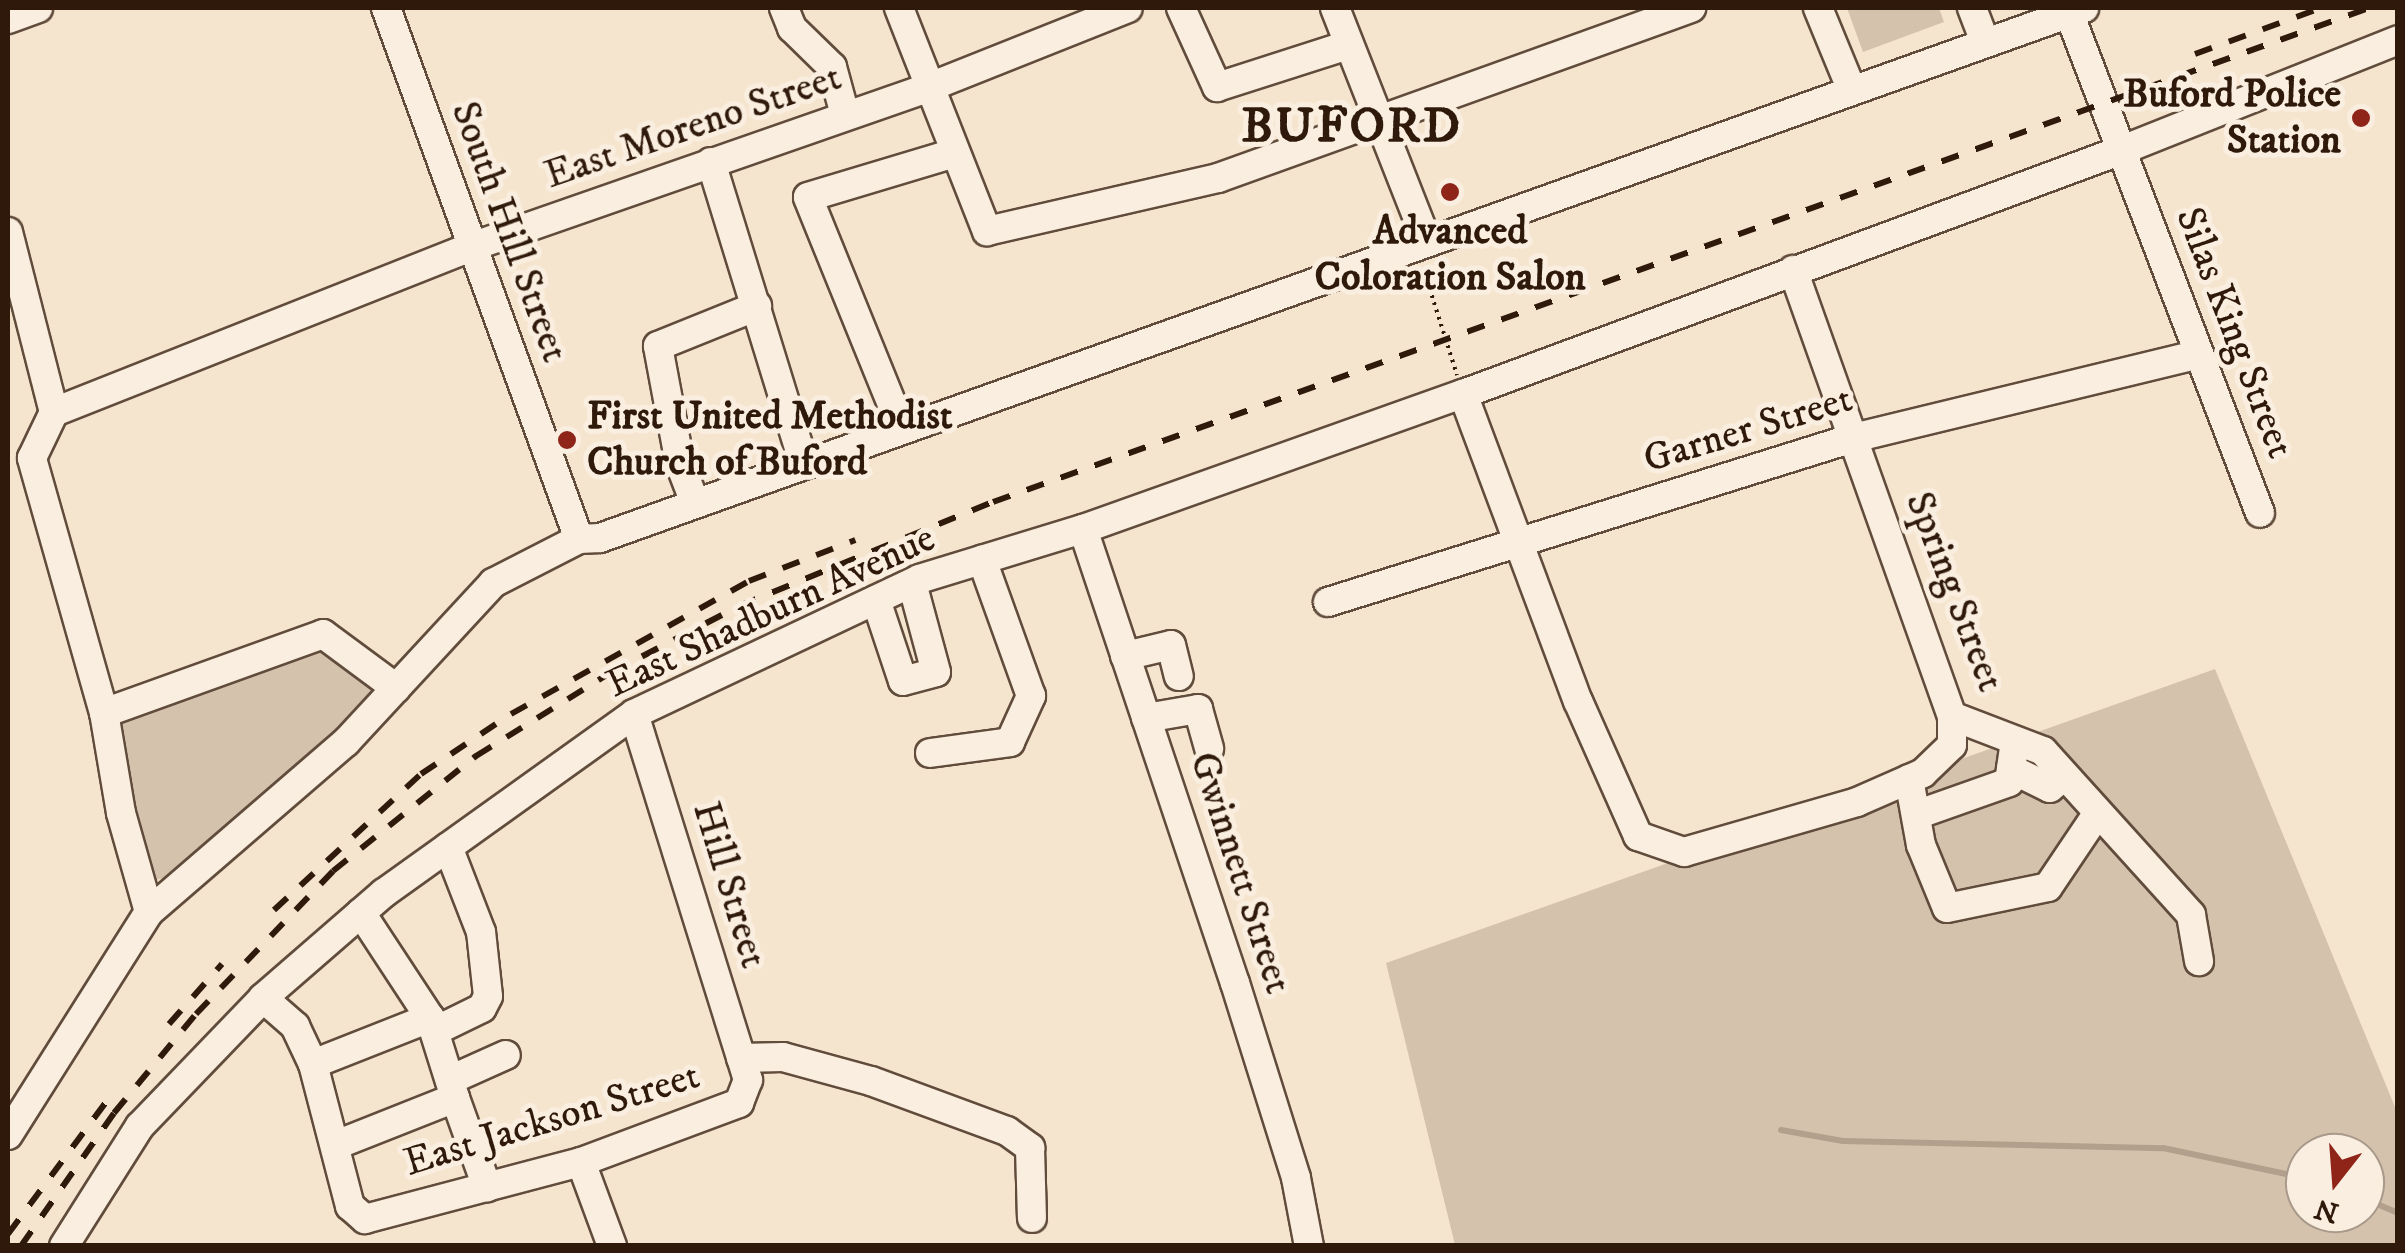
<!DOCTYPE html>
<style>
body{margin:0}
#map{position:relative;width:2405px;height:1253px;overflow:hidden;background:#f6e5ce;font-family:"IM FELL DW Pica",serif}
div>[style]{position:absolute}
.green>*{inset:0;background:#d4c2ad}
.stream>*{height:6px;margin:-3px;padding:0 3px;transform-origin:3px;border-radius:3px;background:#b2a08c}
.path>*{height:4px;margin-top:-2px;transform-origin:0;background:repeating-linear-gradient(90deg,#2f190b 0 2.5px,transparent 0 7.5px)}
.roads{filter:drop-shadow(2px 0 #614c3c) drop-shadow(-2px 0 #614c3c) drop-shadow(0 2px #614c3c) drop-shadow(0 -2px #614c3c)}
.minor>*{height:28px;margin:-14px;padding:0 14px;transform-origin:14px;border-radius:14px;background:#f9eedf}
.rail>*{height:6px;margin-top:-3px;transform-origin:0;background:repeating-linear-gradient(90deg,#2f190b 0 18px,transparent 0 36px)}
.dots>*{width:28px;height:28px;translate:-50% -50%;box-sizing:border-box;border:5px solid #f9eedf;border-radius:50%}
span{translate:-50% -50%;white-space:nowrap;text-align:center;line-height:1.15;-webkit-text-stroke:10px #f9eedf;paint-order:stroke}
.poi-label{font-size:40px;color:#2f190b;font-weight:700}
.right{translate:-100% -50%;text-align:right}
.left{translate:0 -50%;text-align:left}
.street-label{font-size:40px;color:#2f190b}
.district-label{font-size:50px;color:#2f190b;font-weight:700;letter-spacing:2.5px}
.frame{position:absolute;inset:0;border:10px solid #2f190b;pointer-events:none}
.north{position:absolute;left:2285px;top:1133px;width:100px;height:100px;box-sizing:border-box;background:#f9eedf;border:2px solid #a8998a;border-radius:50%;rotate:197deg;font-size:28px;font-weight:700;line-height:40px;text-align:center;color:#2f190b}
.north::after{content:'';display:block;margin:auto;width:35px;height:45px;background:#8f2418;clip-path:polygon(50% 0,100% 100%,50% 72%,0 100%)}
</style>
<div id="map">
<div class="green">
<div style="clip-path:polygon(1847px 8px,1939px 8px,1944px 22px,1863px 52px)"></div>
<div style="clip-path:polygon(325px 642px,370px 676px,374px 690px,364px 706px,167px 877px,156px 880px,117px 736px,121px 725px,131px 711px)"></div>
<div style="clip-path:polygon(evenodd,2215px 669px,2397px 1112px,2397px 1245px,1455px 1245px,1386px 963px,2215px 669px,2305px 1153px,2365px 1153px,2365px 1213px,2305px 1213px,2305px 1153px)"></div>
</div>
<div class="stream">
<div style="left:1781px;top:1130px;width:63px;rotate:10.1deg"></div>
<div style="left:1843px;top:1141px;width:320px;rotate:1.3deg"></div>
<div style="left:2163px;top:1148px;width:145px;rotate:11.9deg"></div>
<div style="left:2365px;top:1199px;width:36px;rotate:23deg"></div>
</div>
<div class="path">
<div style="left:1425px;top:274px;width:106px;rotate:72.4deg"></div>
</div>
<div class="roads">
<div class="minor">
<div style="left:386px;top:8px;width:565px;rotate:70.03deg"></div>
<div style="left:784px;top:8px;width:22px;rotate:68deg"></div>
<div style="left:792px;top:28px;width:56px;rotate:44.3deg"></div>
<div style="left:832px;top:67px;width:50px;rotate:74.8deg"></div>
<div style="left:899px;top:8px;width:240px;rotate:68.5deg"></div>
<div style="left:987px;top:231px;width:237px;rotate:-12.9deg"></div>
<div style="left:1218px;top:178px;width:503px;rotate:-19.77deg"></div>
<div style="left:1181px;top:8px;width:87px;rotate:65.5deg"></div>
<div style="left:1217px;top:87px;width:138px;rotate:-17.8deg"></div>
<div style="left:1335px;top:8px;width:251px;rotate:68.5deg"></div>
<div style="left:1818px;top:8px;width:87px;rotate:67.6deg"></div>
<div style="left:1972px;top:8px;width:36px;rotate:69deg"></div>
<div style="left:2069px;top:13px;width:535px;rotate:69.09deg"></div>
<div style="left:8px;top:19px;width:32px;rotate:-20deg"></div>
<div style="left:711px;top:162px;width:317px;rotate:72.9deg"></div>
<div style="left:8px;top:232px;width:186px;rotate:75.7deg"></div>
<div style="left:1793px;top:270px;width:473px;rotate:70.4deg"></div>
<div style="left:1952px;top:716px;width:97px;rotate:21deg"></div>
<div style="left:2043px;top:751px;width:221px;rotate:47.9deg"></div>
<div style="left:2191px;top:915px;width:47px;rotate:80.1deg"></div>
<div style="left:1463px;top:394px;width:328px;rotate:69.5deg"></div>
<div style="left:1578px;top:701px;width:148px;rotate:66deg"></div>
<div style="left:1638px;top:836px;width:49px;rotate:19.2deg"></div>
<div style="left:1684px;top:852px;width:180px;rotate:-16.1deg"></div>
<div style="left:1857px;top:802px;width:72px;rotate:-23.7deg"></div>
<div style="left:1923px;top:773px;width:40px;rotate:-44deg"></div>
<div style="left:1952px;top:745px;width:29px;rotate:-90deg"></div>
<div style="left:902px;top:429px;width:250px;rotate:-112.1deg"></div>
<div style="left:808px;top:197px;width:153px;rotate:-16.7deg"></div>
<div style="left:695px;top:503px;width:42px;rotate:-111deg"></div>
<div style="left:680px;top:464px;width:120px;rotate:-100.6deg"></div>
<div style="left:658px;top:346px;width:107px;rotate:-22deg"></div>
<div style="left:1083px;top:529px;width:479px;rotate:71.5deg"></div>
<div style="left:1235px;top:983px;width:204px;rotate:72.6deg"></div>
<div style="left:1296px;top:1178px;width:69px;rotate:79.2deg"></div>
<div style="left:876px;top:600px;width:85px;rotate:71.6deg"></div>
<div style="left:903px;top:681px;width:34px;rotate:-15deg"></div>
<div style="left:936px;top:672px;width:92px;rotate:-105.1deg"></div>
<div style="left:1328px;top:602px;width:550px;rotate:-17.35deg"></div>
<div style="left:1853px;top:438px;width:354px;rotate:-13.6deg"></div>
<div style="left:1125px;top:656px;width:47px;rotate:-13.4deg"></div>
<div style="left:1171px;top:645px;width:32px;rotate:76deg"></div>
<div style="left:104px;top:713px;width:233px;rotate:-19.8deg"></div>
<div style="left:323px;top:634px;width:91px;rotate:36.5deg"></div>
<div style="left:1146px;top:718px;width:53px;rotate:-9.8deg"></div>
<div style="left:1198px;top:709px;width:41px;rotate:74.2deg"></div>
<div style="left:930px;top:753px;width:81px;rotate:-7.8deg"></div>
<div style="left:1010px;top:742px;width:51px;rotate:-65.5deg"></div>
<div style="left:1031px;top:696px;width:145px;rotate:-109.8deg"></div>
<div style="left:2011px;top:769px;width:43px;rotate:26deg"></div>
<div style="left:2050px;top:788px;width:18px;rotate:-41deg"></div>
<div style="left:1909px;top:779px;width:67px;rotate:79.7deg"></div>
<div style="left:1921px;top:845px;width:68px;rotate:67.6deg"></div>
<div style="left:1947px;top:908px;width:103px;rotate:-11.7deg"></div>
<div style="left:2048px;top:887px;width:88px;rotate:-56.1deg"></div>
<div style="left:1916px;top:815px;width:99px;rotate:-19.5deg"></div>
<div style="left:2009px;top:782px;width:41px;rotate:-81.7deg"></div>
<div style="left:149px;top:912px;width:103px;rotate:-105.8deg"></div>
<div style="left:121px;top:813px;width:101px;rotate:-99.6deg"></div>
<div style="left:104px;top:713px;width:265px;rotate:-105.8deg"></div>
<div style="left:32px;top:458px;width:51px;rotate:-64.4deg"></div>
<div style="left:54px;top:412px;width:448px;rotate:-21.6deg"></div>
<div style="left:471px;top:247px;width:483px;rotate:-19.2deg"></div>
<div style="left:927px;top:88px;width:216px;rotate:-21.7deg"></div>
<div style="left:263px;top:998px;width:43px;rotate:41.2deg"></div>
<div style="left:295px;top:1026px;width:42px;rotate:64.7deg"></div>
<div style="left:313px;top:1064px;width:147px;rotate:75.4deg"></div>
<div style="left:350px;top:1206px;width:20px;rotate:41deg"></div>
<div style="left:365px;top:1219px;width:223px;rotate:-14.8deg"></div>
<div style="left:581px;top:1162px;width:169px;rotate:-20.5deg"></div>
<div style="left:739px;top:1103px;width:25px;rotate:-69deg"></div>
<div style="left:748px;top:1080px;width:383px;rotate:-107.3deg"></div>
<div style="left:430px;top:1018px;width:84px;rotate:72.6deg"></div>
<div style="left:435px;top:1031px;width:52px;rotate:-26.1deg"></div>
<div style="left:482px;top:1008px;width:13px;rotate:-63deg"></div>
<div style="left:488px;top:996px;width:64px;rotate:-96.2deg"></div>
<div style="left:481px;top:932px;width:91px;rotate:-111.2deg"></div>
<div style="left:741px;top:1058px;width:42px;rotate:-1.4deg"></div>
<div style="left:783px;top:1057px;width:91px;rotate:15.3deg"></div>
<div style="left:871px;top:1081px;width:145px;rotate:20.2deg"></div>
<div style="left:1007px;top:1131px;width:29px;rotate:36deg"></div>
<div style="left:1030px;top:1148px;width:70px;rotate:88.4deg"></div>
<div style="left:313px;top:1064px;width:126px;rotate:-21.5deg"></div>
<div style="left:430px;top:1018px;width:126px;rotate:-123.3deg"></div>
<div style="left:450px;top:1080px;width:61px;rotate:-24.1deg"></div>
<div style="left:8px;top:1135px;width:264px;rotate:-57.7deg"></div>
<div style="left:149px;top:912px;width:260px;rotate:-40.8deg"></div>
<div style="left:346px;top:742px;width:217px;rotate:-47.2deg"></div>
<div style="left:493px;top:583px;width:97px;rotate:-27.1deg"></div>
<div style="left:579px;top:539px;width:21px;rotate:-3deg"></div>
<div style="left:600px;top:538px;width:1576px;rotate:-19.65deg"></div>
<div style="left:336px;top:1145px;width:128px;rotate:-21.6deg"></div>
<div style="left:455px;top:1098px;width:95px;rotate:70.2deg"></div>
<div style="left:581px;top:1162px;width:90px;rotate:69.7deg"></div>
<div style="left:64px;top:1246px;width:142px;rotate:-57.7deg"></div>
<div style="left:140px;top:1126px;width:178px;rotate:-46.1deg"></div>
<div style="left:263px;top:998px;width:160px;rotate:-41deg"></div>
<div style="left:384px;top:893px;width:307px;rotate:-35.6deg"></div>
<div style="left:634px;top:714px;width:315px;rotate:-25.3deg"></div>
<div style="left:919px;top:579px;width:171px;rotate:-17deg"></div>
<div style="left:1083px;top:529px;width:403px;rotate:-19.6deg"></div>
<div style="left:1463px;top:394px;width:703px;rotate:-20.32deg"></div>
<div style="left:2122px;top:150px;width:297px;rotate:-21.7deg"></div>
</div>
</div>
<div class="rail">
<div style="left:2195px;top:54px;width:134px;rotate:-20.1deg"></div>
<div style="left:274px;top:910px;width:200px;rotate:-42.8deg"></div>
<div style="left:421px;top:774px;width:108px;rotate:-33.7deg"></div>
<div style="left:511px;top:714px;width:273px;rotate:-29.2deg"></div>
<div style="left:749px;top:581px;width:114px;rotate:-21.1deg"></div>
<div style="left:169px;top:1024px;width:80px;rotate:-48.5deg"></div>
<div style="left:8px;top:1234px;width:164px;rotate:-53.4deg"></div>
<div style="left:21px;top:1246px;width:162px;rotate:-55deg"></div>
<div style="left:114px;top:1113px;width:129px;rotate:-50.4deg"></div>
<div style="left:196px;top:1014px;width:198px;rotate:-46.2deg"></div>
<div style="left:333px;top:871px;width:184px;rotate:-38.8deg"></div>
<div style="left:476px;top:756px;width:158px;rotate:-31.8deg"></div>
<div style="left:610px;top:673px;width:145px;rotate:-27.4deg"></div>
<div style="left:739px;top:606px;width:274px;rotate:-22.3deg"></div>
<div style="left:993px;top:502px;width:1462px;rotate:-19.75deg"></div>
</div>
<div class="dots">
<div style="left:2361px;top:118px;background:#8f2418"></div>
<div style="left:1450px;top:192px;background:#8f2418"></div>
<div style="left:567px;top:440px;background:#8f2418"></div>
</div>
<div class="poi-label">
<span class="right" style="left:2341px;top:118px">Buford Police<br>Station</span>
<span style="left:1450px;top:255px">Advanced<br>Coloration Salon</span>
<span class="left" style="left:587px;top:440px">First United Methodist<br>Church of Buford</span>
</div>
<div class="street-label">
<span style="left:693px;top:127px;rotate:-19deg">East Moreno Street</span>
<span style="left:509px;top:232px;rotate:70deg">South Hill Street</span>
<span style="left:2234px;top:333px;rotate:69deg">Silas King Street</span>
<span style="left:1748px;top:430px;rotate:-17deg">Garner Street</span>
<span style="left:1954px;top:592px;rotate:69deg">Spring Street</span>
<span style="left:771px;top:612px;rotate:-25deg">East Shadburn Avenue</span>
<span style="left:1240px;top:873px;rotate:72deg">Gwinnett Street</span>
<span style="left:729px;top:885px;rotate:73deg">Hill Street</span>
<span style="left:552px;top:1120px;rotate:-17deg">East Jackson Street</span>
</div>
<div class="district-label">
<span style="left:1352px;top:127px">BUFORD</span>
</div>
<div class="frame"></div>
<div class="north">N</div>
</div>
